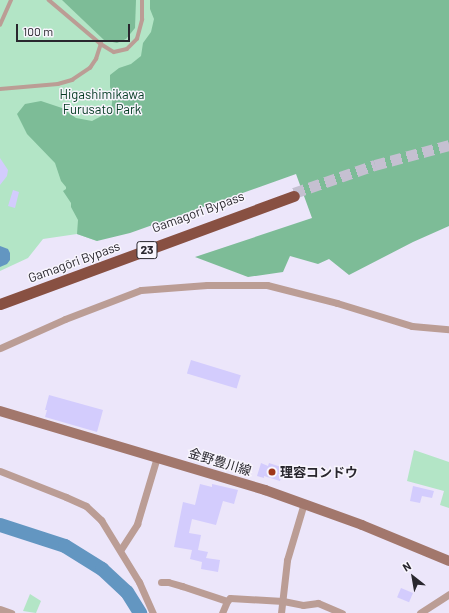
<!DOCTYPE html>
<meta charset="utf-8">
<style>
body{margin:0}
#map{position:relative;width:449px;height:613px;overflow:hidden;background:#ece6fa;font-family:Barlow,"Noto Sans JP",sans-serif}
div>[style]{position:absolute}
.green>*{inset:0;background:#b3e5c6}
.forest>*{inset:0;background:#7dbc97}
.water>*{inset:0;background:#6396c1}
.river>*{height:14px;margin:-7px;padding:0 7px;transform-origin:7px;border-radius:7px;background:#6396c1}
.building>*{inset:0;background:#d3ccfd;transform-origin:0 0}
.trunk-tunnel>*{height:11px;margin-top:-5.5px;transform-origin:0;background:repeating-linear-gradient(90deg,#c5c0d1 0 11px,transparent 0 16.5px)}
.service>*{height:3.5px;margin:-1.75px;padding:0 1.75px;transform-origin:1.75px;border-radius:1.75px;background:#bb9d95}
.minor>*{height:7px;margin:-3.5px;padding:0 3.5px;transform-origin:3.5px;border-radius:3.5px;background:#bb9d95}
.secondary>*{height:10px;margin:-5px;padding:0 5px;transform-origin:5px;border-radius:5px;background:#a2776c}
.trunk>*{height:11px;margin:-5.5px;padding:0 5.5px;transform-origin:5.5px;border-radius:5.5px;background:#885042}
.dots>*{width:11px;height:11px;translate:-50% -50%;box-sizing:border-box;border:2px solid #f8f5fd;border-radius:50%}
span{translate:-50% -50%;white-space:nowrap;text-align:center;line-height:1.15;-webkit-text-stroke:3px #f8f5fd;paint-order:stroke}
.shield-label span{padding:1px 3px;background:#f8f5fd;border:1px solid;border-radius:3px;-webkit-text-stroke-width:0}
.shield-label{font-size:12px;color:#29272e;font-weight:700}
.park-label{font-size:13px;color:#043a22}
.street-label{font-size:13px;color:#29272e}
.poi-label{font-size:13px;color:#29272e;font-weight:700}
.left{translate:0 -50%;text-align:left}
.north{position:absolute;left:393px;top:557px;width:40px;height:40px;-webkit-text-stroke:3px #f8f5fd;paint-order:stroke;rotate:329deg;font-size:11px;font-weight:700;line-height:16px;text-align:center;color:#29272e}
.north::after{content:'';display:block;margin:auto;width:14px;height:18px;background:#29272e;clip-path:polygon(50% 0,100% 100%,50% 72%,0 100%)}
.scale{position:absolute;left:16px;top:24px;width:114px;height:18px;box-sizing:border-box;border:2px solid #29272e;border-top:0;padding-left:5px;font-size:12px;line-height:14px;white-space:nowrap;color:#29272e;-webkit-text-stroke:3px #f8f5fd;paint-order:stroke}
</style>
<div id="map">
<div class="green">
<div style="clip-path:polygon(0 0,421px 0,97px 241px,77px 234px,43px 239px,28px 258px,0 271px)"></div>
<div style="clip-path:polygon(414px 450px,449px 462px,449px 508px,440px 505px,444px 491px,407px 481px)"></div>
<div style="clip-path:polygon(30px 594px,41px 601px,36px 613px,23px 611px)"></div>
</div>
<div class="forest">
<div style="clip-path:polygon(62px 0,136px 0,135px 28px,126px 39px,117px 43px,104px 40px)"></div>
<div style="clip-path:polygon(150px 0,449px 0,449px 226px,413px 242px,349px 275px,329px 259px,318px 264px,290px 256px,283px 272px,248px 277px,195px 257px,312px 218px,296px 174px,130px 233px,97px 241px,77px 234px,78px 220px,71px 207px,71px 203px,63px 191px,66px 189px,66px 187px,61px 181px,55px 163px,27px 134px,17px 114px,25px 104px,41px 101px,62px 108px,76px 118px,92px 121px,111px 111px,113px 95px,110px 87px,110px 75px,119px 68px,131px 64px,141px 56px,143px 43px,151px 32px,154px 19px,150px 9px)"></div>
</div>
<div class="water">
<div style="clip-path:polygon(0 246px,8px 249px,10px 253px,10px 260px,7px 264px,0 267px)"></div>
</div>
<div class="river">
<div style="left:0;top:525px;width:68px;rotate:17.9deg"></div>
<div style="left:65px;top:546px;width:44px;rotate:31.9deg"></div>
<div style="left:102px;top:569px;width:34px;rotate:43deg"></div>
<div style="left:127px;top:592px;width:25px;rotate:58deg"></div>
</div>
<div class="building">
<div style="clip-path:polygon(0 158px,8px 170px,7px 176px,0 185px)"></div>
<div style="clip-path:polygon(13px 190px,19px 192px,15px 208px,8px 206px)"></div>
<div style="left:191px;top:360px;width:52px;height:14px;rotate:17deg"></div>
<div style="clip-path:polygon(49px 395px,103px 410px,97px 432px,45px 417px,47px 410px,45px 410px)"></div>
<div style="clip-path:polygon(261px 463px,268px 466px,269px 463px,284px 468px,280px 481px,264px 476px,264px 478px,257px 476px)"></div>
<div style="clip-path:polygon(200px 484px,212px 487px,212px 484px,238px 490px,234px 504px,223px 501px,216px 525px,192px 519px,189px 533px,201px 535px,198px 550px,208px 552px,206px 558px,220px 560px,218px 572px,201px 569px,202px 562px,190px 559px,192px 550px,174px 547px,183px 502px,195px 505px)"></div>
<div style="clip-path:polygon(413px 486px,434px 491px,432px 498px,422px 496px,420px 503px,410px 501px)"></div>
<div style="left:401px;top:588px;width:13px;height:10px;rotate:23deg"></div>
</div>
<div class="trunk-tunnel">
<div style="left:294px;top:193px;width:86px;rotate:-19.1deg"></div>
<div style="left:375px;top:165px;width:77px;rotate:-15.1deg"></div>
</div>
<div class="service">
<div style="left:49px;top:0;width:68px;rotate:40.2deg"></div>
<div style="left:101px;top:44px;width:15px;rotate:32deg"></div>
<div style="left:114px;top:52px;width:13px;rotate:-13deg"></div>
<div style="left:127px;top:49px;width:14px;rotate:-45deg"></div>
<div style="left:137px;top:39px;width:20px;rotate:-75deg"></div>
<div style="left:142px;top:20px;width:20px;rotate:-90deg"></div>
<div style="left:0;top:25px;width:27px;rotate:-66deg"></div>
<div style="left:0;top:89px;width:58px;rotate:-4.9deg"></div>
<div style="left:58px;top:84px;width:15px;rotate:-16deg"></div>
<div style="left:72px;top:80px;width:22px;rotate:-34deg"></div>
<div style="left:90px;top:68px;width:11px;rotate:-56deg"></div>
<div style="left:96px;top:59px;width:16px;rotate:-72deg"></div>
</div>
<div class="minor">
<div style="left:0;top:348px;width:71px;rotate:-24deg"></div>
<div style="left:65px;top:319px;width:81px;rotate:-20.9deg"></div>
<div style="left:141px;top:290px;width:66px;rotate:-4.3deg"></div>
<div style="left:207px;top:285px;width:60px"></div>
<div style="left:267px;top:285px;width:72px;rotate:14.4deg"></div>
<div style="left:337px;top:303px;width:78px;rotate:17deg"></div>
<div style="left:412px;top:326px;width:37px;rotate:5deg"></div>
<div style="left:0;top:471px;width:71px;rotate:21.5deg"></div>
<div style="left:66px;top:497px;width:22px;rotate:24deg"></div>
<div style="left:86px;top:506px;width:21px;rotate:43deg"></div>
<div style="left:101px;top:520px;width:73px;rotate:58.5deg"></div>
<div style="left:139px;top:582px;width:34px;rotate:66deg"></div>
<div style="left:121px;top:549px;width:30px;rotate:-57deg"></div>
<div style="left:137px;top:524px;width:70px;rotate:-73.4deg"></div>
<div style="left:161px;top:582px;width:7px"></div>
<div style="left:168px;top:582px;width:15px;rotate:16deg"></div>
<div style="left:182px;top:586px;width:47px;rotate:18.4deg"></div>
<div style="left:227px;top:601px;width:4px;rotate:-45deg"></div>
<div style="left:230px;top:598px;width:53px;rotate:3.2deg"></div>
<div style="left:283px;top:601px;width:20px;rotate:11deg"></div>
<div style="left:303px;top:605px;width:15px;rotate:-8deg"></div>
<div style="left:318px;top:603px;width:26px;rotate:23deg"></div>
<div style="left:0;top:609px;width:12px;rotate:20deg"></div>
<div style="left:222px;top:613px;width:13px;rotate:-67deg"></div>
<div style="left:281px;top:613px;width:53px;rotate:-83.5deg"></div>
<div style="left:287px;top:560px;width:59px;rotate:-73.4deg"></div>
<div style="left:420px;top:613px;width:35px;rotate:-33deg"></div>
</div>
<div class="secondary">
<div style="left:0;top:411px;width:277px;rotate:16.6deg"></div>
<div style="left:265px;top:490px;width:103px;rotate:19.8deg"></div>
<div style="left:362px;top:525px;width:94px;rotate:22.5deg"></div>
</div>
<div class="trunk">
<div style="left:0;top:304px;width:313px;rotate:-20.2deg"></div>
</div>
<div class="dots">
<div style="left:272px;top:472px;background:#9e361a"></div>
</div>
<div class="shield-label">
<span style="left:147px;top:250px">23</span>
</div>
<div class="park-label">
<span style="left:102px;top:102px">Higashimikawa<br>Furusato Park</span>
</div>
<div class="street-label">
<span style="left:198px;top:212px;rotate:-20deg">Gamagori Bypass</span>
<span style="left:74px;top:262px;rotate:-20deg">Gamagōri Bypass</span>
<span style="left:220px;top:462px;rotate:17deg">金野豊川線</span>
</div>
<div class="poi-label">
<span class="left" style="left:280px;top:472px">理容コンドウ</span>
</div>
<div class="north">N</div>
<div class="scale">100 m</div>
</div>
